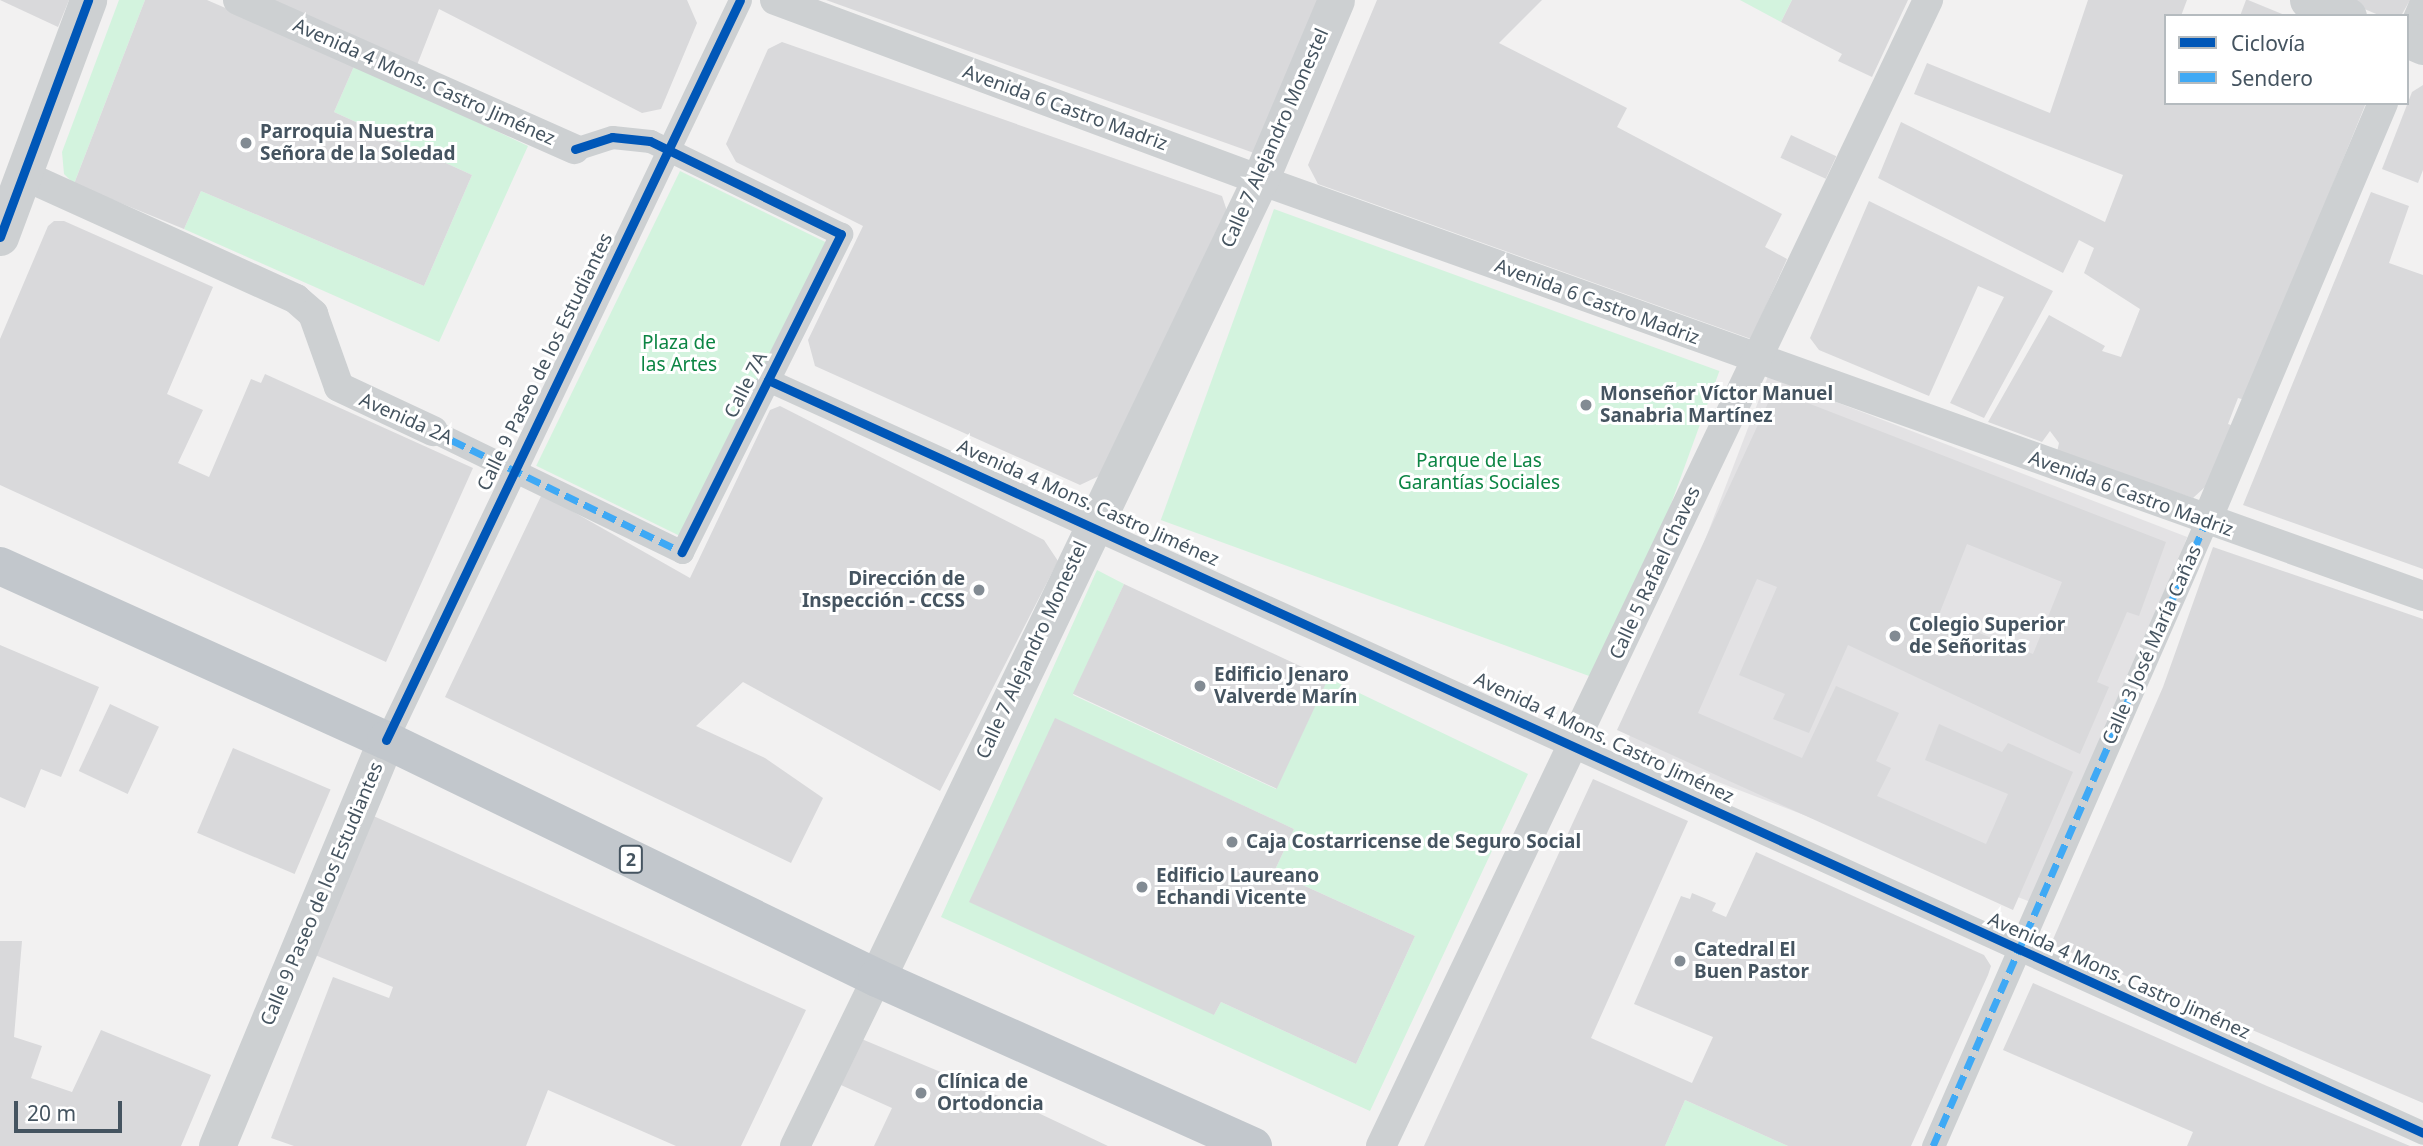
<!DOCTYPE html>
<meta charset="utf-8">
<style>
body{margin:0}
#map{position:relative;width:2423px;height:1146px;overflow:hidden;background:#f2f1f1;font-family:"Noto Sans",sans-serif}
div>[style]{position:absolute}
.education>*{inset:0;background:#e3e2e4;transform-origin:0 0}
.green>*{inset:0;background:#d3f3de;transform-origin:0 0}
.building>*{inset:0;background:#d9d9db;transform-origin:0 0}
.pedestrian>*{height:23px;margin:-11.5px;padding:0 11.5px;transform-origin:11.5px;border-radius:11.5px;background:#cdd0d2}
.minor>*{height:30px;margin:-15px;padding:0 15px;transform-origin:15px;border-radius:15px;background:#cdd0d2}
.tertiary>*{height:37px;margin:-18.5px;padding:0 18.5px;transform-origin:18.5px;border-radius:18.5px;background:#cdd0d2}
.trunk>*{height:38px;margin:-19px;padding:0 19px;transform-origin:19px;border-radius:19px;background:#c2c7cc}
.quiet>*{height:7px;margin-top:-3.5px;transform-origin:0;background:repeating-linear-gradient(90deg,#3fa9f5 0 14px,transparent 0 21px)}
.cycleway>*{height:9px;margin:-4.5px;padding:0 4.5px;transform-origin:4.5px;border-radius:4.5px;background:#0057b8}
.dots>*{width:19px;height:19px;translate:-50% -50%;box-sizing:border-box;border:4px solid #fff;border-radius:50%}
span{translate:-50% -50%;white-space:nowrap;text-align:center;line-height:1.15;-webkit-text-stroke:6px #fff;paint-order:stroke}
.shield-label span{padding:2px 5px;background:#fff;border:2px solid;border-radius:5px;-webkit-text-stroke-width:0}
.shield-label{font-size:18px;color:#455460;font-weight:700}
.street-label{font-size:19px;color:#455460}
.poi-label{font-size:19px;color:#455460;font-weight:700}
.left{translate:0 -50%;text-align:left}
.right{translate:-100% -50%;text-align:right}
.park-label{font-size:19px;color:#0c8544}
.legend{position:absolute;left:2164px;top:14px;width:245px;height:91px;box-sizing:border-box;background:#fff;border:2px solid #b5bbbf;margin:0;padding:9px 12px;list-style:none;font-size:21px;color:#455460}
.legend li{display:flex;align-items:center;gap:14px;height:35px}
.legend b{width:35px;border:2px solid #b5bbbf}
.scale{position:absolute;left:14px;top:1101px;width:108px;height:32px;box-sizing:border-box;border:4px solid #455460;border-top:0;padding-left:9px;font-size:21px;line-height:24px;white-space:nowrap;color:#455460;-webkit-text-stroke:5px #fff;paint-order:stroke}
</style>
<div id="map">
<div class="education">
<div style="left:1768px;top:376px;width:449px;height:397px;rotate:21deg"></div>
</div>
<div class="green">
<div style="clip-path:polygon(119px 0,145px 0,74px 184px,64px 174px,62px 152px)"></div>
<div style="clip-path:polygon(1740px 0,1792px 0,1781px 22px)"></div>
<div style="clip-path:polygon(355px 64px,528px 146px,439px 342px,184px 229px,201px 191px,424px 286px,472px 175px,334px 112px)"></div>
<div style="left:680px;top:171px;width:164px;height:328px;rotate:26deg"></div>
<div style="left:1274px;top:209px;width:474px;height:331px;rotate:20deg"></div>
<div style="clip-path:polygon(evenodd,1097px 570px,1124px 584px,1073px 695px,1276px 789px,1328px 678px,1528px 774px,1370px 1111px,941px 917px,1097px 570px,1055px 719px,1294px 829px,1274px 872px,1415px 936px,1356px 1064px,1221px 1002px,1214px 1015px,1055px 719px)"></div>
<div style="clip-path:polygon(1685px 1100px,1788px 1146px,1665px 1146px)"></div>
</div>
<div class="building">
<div style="clip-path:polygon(0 0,69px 0,58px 27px)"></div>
<div style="clip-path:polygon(145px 0,207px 0,355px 64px,334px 112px,472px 175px,424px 286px,201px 191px,184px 229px,74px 184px)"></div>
<div style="clip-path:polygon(264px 0,687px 0,697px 23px,661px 109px,642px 113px,439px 9px,417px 65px)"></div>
<div style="clip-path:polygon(826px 0,1322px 0,1254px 153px)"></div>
<div style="clip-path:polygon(1377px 0,1542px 0,1499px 43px,1627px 108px,1617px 127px,1782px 214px,1765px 247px,1787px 259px,1751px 339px,1318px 184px,1308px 165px)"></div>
<div style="clip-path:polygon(1792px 0,1908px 0,1872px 77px,1838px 61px,1842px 54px,1781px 22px)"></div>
<div style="clip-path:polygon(2088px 0,2187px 0,2181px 16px,2166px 16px,2166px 103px,2366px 103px,2245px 400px,2238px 398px,2228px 424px,2237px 427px,2217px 476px,2193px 498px,2057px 452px,2059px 443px,2050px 431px,2042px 442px,1988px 422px,2049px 315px,2105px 346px,2102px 351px,2121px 357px,2140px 309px,2084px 273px,2094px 248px,2079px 240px,2063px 273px,1878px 178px,1901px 122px,2105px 222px,2123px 175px,1914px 94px,1927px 63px,2050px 113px)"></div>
<div style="clip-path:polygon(2246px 0,2248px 0,2287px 16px,2240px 16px)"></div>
<div style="clip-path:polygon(2343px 0,2410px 0,2401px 16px,2381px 16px)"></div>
<div style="clip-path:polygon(782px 42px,1222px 196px,1228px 214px,1099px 476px,1080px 485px,815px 366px,808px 340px,863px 226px,736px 162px,726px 144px,768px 49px)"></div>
<div style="clip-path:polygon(2423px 85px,2423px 170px,2418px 183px,2382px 169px,2412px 92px)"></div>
<div style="left:1791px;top:135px;width:50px;height:25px;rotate:25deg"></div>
<div style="clip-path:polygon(2371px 192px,2409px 206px,2389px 263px,2423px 275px,2423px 569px,2243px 505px)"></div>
<div style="clip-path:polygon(1869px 201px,2053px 291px,1984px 418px,1950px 403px,2004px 297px,1978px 286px,1929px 396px,1819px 350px,1810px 338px)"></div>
<div style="clip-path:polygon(54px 221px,64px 221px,213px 287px,167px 394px,203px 410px,178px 463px,209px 477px,251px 379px,261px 383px,265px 374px,473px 468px,386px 662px,0 485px,0 339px,48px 226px)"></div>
<div style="clip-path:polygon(evenodd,1774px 390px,2166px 542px,2139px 616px,2127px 612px,2097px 682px,2109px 687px,2080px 754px,1848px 645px,1809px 733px,1773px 719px,1785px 694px,1739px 675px,1777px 587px,1757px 579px,1698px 713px,1802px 758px,1836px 686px,1899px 713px,1876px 761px,1891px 768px,1877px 796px,1986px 844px,2008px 794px,1925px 760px,1939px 724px,2002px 752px,2008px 743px,2073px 772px,2013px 910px,1617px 730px,1774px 390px,1967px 544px,2062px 582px,2033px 654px,1938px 617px,1967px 544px)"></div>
<div style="clip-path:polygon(780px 406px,1044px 540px,1058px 561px,940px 791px,743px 682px,696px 726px,765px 758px,823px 798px,791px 863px,445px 697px,542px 494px,690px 578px,770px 410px)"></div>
<div style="clip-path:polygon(2213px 547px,2423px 619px,2423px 1103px,2051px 944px,2163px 687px)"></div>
<div style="left:1124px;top:584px;width:225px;height:121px;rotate:25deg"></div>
<div style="clip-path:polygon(0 645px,99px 687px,61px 777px,41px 769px,25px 808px,0 797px)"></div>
<div style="left:110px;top:704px;width:54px;height:74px;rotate:25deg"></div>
<div style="clip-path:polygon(1055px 718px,1294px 829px,1274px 872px,1415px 936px,1356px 1064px,1221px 1002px,1214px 1015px,969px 902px)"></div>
<div style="left:233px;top:748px;width:106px;height:92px;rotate:23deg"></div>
<div style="clip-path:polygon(1593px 779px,1688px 821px,1591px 1038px,1692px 1083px,1713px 1037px,1634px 1004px,1681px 896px,1690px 899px,1692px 893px,1716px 903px,1712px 911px,1726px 917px,1756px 852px,1984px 955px,1991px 966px,1988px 975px,1911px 1146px,1788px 1146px,1685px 1100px,1665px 1146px,1424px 1146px)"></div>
<div style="clip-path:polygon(369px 814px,806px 1010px,741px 1146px,676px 1146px,548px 1090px,526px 1146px,294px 1146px,271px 1138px,333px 977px,389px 998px,393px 987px,315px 955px)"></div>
<div style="clip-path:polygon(0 941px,22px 941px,14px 1037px,42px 1046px,31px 1078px,72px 1092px,101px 1030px,211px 1075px,181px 1146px,0 1146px)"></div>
<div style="clip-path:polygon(2033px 983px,2267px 1086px,2410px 1146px,2187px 1146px,2193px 1132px,2003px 1050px)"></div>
<div style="clip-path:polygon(852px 1035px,1032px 1110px,1108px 1146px,874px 1146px,892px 1108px,832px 1081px)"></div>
</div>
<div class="pedestrian">
<div style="left:768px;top:380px;width:1818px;rotate:24.46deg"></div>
<div style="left:433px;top:431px;width:277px;rotate:25.9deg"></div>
<div style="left:682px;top:552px;width:356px;rotate:-63.4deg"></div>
<div style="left:841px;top:234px;width:212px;rotate:-154deg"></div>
<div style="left:650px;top:141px;width:38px;rotate:-174deg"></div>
<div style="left:612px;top:137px;width:39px;rotate:162deg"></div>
<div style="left:386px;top:740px;width:820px;rotate:-64.43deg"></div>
<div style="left:1933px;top:1146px;width:681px;rotate:-66.37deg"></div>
</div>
<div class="minor">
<div style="left:238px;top:0;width:368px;rotate:23.9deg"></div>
<div style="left:775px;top:0;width:517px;rotate:20.36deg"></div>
<div style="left:1260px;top:180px;width:1235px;rotate:19.68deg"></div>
<div style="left:2407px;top:45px;width:41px;rotate:-67.2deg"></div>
<div style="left:23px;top:175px;width:300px;rotate:24.4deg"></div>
<div style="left:296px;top:299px;width:23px;rotate:41deg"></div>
<div style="left:313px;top:314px;width:77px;rotate:70.4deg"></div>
<div style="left:339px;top:387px;width:104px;rotate:25.1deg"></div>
<div style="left:2206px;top:522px;width:455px;rotate:-67.1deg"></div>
<div style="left:795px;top:1146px;width:187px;rotate:-64deg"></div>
<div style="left:1381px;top:1146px;width:1270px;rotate:-64.48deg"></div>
</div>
<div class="tertiary">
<div style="left:2308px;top:0;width:43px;rotate:21.8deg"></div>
<div style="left:2407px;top:39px;width:17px;rotate:24deg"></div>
<div style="left:0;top:237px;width:253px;rotate:-69.6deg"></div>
<div style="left:877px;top:978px;width:885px;rotate:-64.36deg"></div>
<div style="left:1260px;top:180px;width:195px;rotate:-67.1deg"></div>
<div style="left:217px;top:1146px;width:440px;rotate:-67.4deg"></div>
</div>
<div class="trunk">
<div style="left:0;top:566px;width:423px;rotate:24.3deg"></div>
<div style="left:386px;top:740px;width:546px;rotate:25.86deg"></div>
<div style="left:877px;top:978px;width:412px;rotate:24.1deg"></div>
</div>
<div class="quiet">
<div style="left:433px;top:431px;width:277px;rotate:25.9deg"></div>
<div style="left:682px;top:552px;width:6px;rotate:-59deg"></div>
<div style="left:1933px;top:1146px;width:681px;rotate:-66.37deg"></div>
</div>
<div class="cycleway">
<div style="left:575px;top:149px;width:39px;rotate:-18deg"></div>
<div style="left:612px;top:137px;width:38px;rotate:6deg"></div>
<div style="left:650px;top:141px;width:212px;rotate:26deg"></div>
<div style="left:841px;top:234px;width:356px;rotate:116.6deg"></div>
<div style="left:0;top:237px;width:253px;rotate:-69.6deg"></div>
<div style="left:768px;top:380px;width:1818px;rotate:24.46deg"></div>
<div style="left:386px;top:740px;width:820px;rotate:-64.43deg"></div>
</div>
<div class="dots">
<div style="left:246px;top:143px;background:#828b93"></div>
<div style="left:1586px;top:405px;background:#828b93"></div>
<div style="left:979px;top:590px;background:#828b93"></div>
<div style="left:1895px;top:636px;background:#828b93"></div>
<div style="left:1200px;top:686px;background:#828b93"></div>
<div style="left:1232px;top:842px;background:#828b93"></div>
<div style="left:1142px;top:887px;background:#828b93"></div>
<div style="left:1680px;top:961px;background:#828b93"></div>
<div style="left:921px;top:1093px;background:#828b93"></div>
</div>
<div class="shield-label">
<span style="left:631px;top:859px">2</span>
</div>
<div class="street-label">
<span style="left:424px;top:82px;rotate:24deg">Avenida 4 Mons. Castro Jiménez</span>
<span style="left:1065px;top:108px;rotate:20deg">Avenida 6 Castro Madriz</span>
<span style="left:1275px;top:138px;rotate:-66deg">Calle 7 Alejandro Monestel</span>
<span style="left:1597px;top:302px;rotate:20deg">Avenida 6 Castro Madriz</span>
<span style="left:545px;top:362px;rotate:-64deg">Calle 9 Paseo de los Estudiantes</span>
<span style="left:746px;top:385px;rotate:-63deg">Calle 7A</span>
<span style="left:406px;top:419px;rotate:24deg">Avenida 2A</span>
<span style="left:2131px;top:494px;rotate:20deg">Avenida 6 Castro Madriz</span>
<span style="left:1088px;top:503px;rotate:24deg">Avenida 4 Mons. Castro Jiménez</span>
<span style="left:1655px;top:573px;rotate:-65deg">Calle 5 Rafael Chaves</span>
<span style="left:2152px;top:645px;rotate:-66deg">Calle 3 José María Cañas</span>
<span style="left:1032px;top:650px;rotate:-65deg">Calle 7 Alejandro Monestel</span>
<span style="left:1604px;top:738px;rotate:25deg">Avenida 4 Mons. Castro Jiménez</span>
<span style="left:322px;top:894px;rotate:-67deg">Calle 9 Paseo de los Estudiantes</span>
<span style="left:2119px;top:976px;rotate:24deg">Avenida 4 Mons. Castro Jiménez</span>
</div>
<div class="poi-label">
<span class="left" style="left:260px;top:143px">Parroquia Nuestra<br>Señora de la Soledad</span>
<span class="left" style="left:1600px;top:405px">Monseñor Víctor Manuel<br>Sanabria Martínez</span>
<span class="right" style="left:965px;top:590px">Dirección de<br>Inspección - CCSS</span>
<span class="left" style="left:1909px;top:636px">Colegio Superior<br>de Señoritas</span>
<span class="left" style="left:1214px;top:686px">Edificio Jenaro<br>Valverde Marín</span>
<span class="left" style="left:1246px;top:842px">Caja Costarricense de Seguro Social</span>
<span class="left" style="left:1156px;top:887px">Edificio Laureano<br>Echandi Vicente</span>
<span class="left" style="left:1694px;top:961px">Catedral El<br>Buen Pastor</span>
<span class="left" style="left:937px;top:1093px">Clínica de<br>Ortodoncia</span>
</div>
<div class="park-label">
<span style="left:679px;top:354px">Plaza de<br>las Artes</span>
<span style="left:1479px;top:472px">Parque de Las<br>Garantías Sociales</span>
</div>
<ul class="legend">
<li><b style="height:9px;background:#0057b8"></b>Ciclovía</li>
<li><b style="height:9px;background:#3fa9f5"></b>Sendero</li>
</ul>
<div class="scale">20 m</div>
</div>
